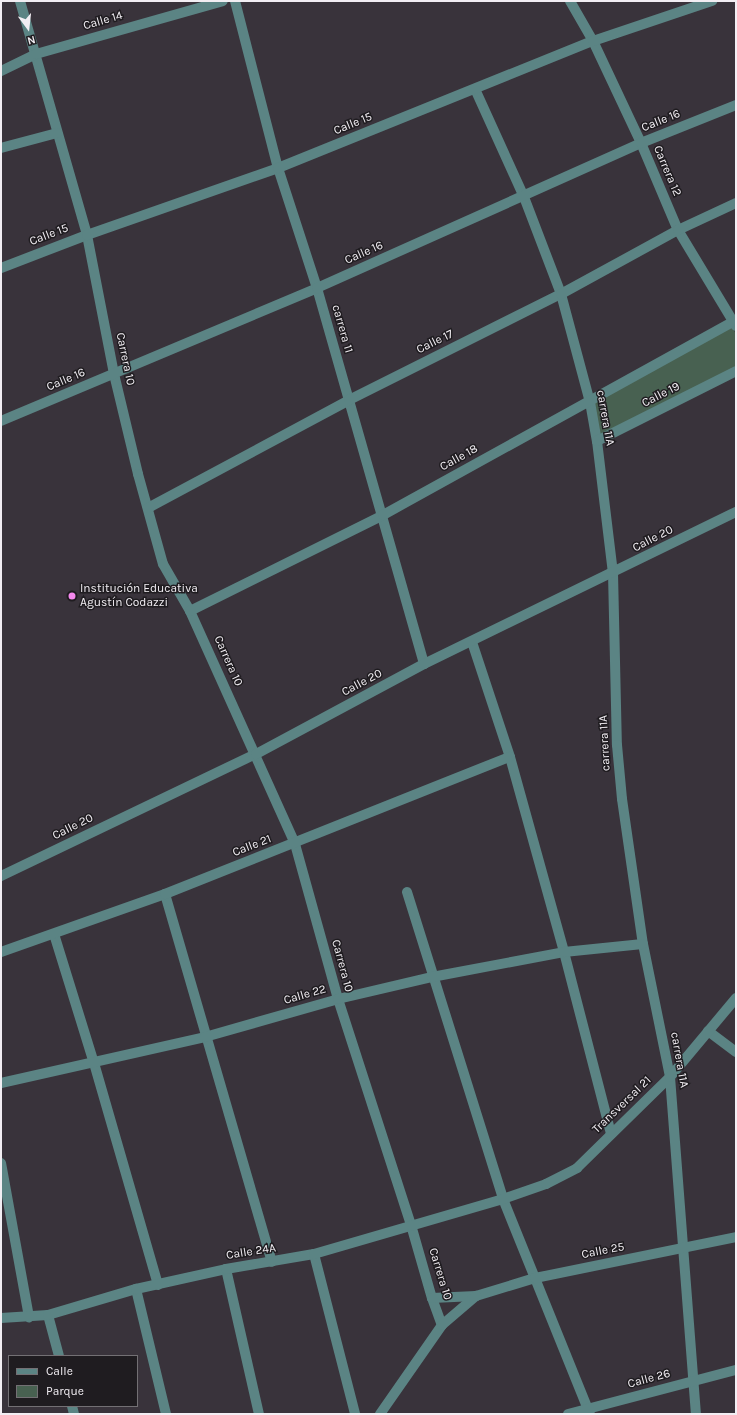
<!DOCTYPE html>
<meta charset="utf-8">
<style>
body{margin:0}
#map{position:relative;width:737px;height:1415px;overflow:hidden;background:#39333b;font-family:Karla,sans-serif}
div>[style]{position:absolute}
.green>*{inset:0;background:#486151}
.minor>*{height:10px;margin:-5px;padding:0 5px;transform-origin:5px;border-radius:5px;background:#5b8484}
.dots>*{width:11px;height:11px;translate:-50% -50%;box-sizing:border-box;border:2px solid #1f1c20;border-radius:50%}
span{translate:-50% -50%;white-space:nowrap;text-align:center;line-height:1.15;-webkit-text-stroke:3px #1f1c20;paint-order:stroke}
.street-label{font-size:12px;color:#f2eef3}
.poi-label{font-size:12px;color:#f2eef3}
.left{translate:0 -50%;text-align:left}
.frame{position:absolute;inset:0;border:2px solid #f2eef3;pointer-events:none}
.legend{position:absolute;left:8px;top:1355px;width:130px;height:52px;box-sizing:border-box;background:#1f1c20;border:1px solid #737074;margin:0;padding:5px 7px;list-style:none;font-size:12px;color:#f2eef3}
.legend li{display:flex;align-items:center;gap:8px;height:20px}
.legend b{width:20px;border:1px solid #737074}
.north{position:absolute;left:8px;top:8px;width:40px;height:40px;-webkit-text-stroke:3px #1f1c20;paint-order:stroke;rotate:165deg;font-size:11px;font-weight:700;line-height:16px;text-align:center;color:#f2eef3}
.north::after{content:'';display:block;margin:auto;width:14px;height:18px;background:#f2eef3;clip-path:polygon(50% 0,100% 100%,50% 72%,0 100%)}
</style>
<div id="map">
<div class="green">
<div style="clip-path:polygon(732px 327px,736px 334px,736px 367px,599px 436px,594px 403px)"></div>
</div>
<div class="minor">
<div style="left:20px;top:1px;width:243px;rotate:74deg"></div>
<div style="left:87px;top:235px;width:142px;rotate:79deg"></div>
<div style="left:114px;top:374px;width:103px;rotate:76.5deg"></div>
<div style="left:138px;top:474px;width:93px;rotate:74.5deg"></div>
<div style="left:163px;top:564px;width:54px;rotate:60.1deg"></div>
<div style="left:190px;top:611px;width:256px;rotate:65.7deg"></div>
<div style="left:295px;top:844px;width:161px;rotate:74.5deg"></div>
<div style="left:338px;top:999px;width:237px;rotate:72.1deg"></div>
<div style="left:411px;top:1225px;width:76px;rotate:74deg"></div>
<div style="left:432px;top:1298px;width:29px;rotate:70deg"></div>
<div style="left:235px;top:1px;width:172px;rotate:75.6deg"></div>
<div style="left:278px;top:168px;width:126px;rotate:72deg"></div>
<div style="left:317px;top:288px;width:391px;rotate:74.1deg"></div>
<div style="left:570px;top:1px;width:46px;rotate:60.1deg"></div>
<div style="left:593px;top:41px;width:113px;rotate:64.8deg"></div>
<div style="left:641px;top:143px;width:95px;rotate:67deg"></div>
<div style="left:678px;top:230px;width:112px;rotate:58.9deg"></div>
<div style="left:1px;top:71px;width:39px;rotate:-26deg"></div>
<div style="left:36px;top:54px;width:194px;rotate:-15.8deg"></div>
<div style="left:475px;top:89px;width:119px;rotate:65.6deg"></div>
<div style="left:524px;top:197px;width:104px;rotate:69.1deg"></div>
<div style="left:561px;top:294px;width:112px;rotate:75deg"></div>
<div style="left:590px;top:402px;width:40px;rotate:80deg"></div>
<div style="left:597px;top:441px;width:133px;rotate:83.1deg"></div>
<div style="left:613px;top:573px;width:172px;rotate:88.7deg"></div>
<div style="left:617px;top:745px;width:54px;rotate:84.7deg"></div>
<div style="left:622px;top:799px;width:147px;rotate:81.8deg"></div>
<div style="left:643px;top:944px;width:136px;rotate:78.5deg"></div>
<div style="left:670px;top:1077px;width:338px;rotate:85.6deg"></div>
<div style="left:1px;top:148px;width:58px;rotate:-15deg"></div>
<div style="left:1px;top:268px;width:92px;rotate:-21deg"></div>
<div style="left:87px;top:235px;width:202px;rotate:-19.3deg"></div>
<div style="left:278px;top:168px;width:340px;rotate:-22deg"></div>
<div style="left:593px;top:41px;width:126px;rotate:-18.6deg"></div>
<div style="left:1px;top:421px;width:343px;rotate:-22.8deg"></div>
<div style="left:317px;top:288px;width:355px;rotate:-24.1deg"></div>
<div style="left:641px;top:143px;width:102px;rotate:-21.8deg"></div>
<div style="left:597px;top:441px;width:156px;rotate:-26.7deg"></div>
<div style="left:148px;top:508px;width:228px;rotate:-28.2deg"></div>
<div style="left:349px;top:400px;width:237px;rotate:-26.6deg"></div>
<div style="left:561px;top:294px;width:133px;rotate:-28.7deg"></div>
<div style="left:678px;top:230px;width:64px;rotate:-25deg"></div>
<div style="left:190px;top:611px;width:216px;rotate:-26.4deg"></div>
<div style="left:383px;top:515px;width:403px;rotate:-28.9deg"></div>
<div style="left:472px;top:642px;width:121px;rotate:71.7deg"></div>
<div style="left:510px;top:757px;width:202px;rotate:74.5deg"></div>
<div style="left:564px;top:952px;width:188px;rotate:75.5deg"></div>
<div style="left:1px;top:876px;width:283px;rotate:-25.6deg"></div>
<div style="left:256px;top:754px;width:191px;rotate:-28.2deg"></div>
<div style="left:424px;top:664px;width:347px;rotate:-26deg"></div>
<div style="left:407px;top:892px;width:322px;rotate:72.6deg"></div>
<div style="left:503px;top:1199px;width:232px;rotate:68deg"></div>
<div style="left:165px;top:894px;width:383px;rotate:73.8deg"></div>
<div style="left:54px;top:934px;width:135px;rotate:72.8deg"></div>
<div style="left:94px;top:1063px;width:231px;rotate:73.9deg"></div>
<div style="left:1px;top:952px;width:174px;rotate:-19.5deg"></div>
<div style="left:165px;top:894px;width:371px;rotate:-21.7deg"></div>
<div style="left:708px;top:1031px;width:35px;rotate:37deg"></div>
<div style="left:1px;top:1083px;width:209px;rotate:-12.7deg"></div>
<div style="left:205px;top:1037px;width:138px;rotate:-15.9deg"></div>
<div style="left:338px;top:999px;width:97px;rotate:-13.2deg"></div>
<div style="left:432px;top:977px;width:134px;rotate:-10.7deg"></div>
<div style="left:564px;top:952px;width:79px;rotate:-5.8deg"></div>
<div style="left:1px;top:1163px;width:157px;rotate:79.7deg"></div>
<div style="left:314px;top:1254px;width:165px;rotate:75.6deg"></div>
<div style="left:226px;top:1269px;width:149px;rotate:77.2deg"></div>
<div style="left:136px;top:1289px;width:129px;rotate:76.5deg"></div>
<div style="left:432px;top:1298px;width:44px;rotate:-2.6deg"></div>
<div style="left:476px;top:1296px;width:62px;rotate:-17deg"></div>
<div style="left:535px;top:1278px;width:205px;rotate:-11.5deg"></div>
<div style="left:48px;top:1315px;width:42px;rotate:75deg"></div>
<div style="left:1px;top:1318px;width:47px;rotate:-3.7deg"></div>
<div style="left:48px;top:1315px;width:92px;rotate:-16.5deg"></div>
<div style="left:136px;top:1289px;width:92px;rotate:-12.5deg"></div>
<div style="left:226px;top:1269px;width:89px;rotate:-9.7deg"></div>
<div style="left:314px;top:1254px;width:197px;rotate:-16.2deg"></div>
<div style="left:503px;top:1199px;width:46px;rotate:-19.2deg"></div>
<div style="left:546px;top:1184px;width:35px;rotate:-27deg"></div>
<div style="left:577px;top:1168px;width:130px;rotate:-44.4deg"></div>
<div style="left:670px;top:1077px;width:103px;rotate:-50.1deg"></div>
<div style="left:72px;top:1406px;width:8px;rotate:76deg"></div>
<div style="left:380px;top:1414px;width:108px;rotate:-55.1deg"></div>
<div style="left:442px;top:1325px;width:45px;rotate:-40.5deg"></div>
<div style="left:568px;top:1414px;width:174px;rotate:-14.7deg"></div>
</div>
<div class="dots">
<div style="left:72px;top:596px;background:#f589ee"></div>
</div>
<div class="street-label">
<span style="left:103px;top:21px;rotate:-16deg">Calle 14</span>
<span style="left:661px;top:121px;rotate:-22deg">Calle 16</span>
<span style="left:353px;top:124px;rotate:-22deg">Calle 15</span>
<span style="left:667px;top:171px;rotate:67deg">Carrera 12</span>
<span style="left:49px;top:235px;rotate:-21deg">Calle 15</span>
<span style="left:364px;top:253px;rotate:-24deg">Calle 16</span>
<span style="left:342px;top:329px;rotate:74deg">carrera 11</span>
<span style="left:435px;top:342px;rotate:-26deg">Calle 17</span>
<span style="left:125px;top:359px;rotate:78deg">Carrera 10</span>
<span style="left:66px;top:380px;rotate:-23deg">Calle 16</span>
<span style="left:661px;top:395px;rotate:-27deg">Calle 19</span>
<span style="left:605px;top:418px;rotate:80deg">carrera 11A</span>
<span style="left:459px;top:458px;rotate:-29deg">Calle 18</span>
<span style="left:653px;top:539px;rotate:-27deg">Calle 20</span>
<span style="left:228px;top:661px;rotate:66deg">Carrera 10</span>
<span style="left:362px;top:683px;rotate:-28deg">Calle 20</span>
<span style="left:605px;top:743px;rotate:-93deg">carrera 11A</span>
<span style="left:73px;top:827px;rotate:-26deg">Calle 20</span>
<span style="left:252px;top:846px;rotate:-21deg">Calle 21</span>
<span style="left:342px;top:966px;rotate:75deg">Carrera 10</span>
<span style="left:305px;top:995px;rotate:-16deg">Calle 22</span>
<span style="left:679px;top:1060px;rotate:80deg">carrera 11A</span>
<span style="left:622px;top:1105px;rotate:-44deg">Transversal 21</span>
<span style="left:603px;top:1251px;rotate:-11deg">Calle 25</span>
<span style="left:251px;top:1252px;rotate:-9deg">Calle 24A</span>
<span style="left:440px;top:1274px;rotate:73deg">Carrera 10</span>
<span style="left:649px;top:1379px;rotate:-15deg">Calle 26</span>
</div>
<div class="poi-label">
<span class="left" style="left:80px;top:596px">Institución Educativa<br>Agustín Codazzi</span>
</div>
<div class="frame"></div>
<ul class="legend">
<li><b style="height:5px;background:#5b8484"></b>Calle</li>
<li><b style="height:11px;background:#486151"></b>Parque</li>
</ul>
<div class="north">N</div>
</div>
